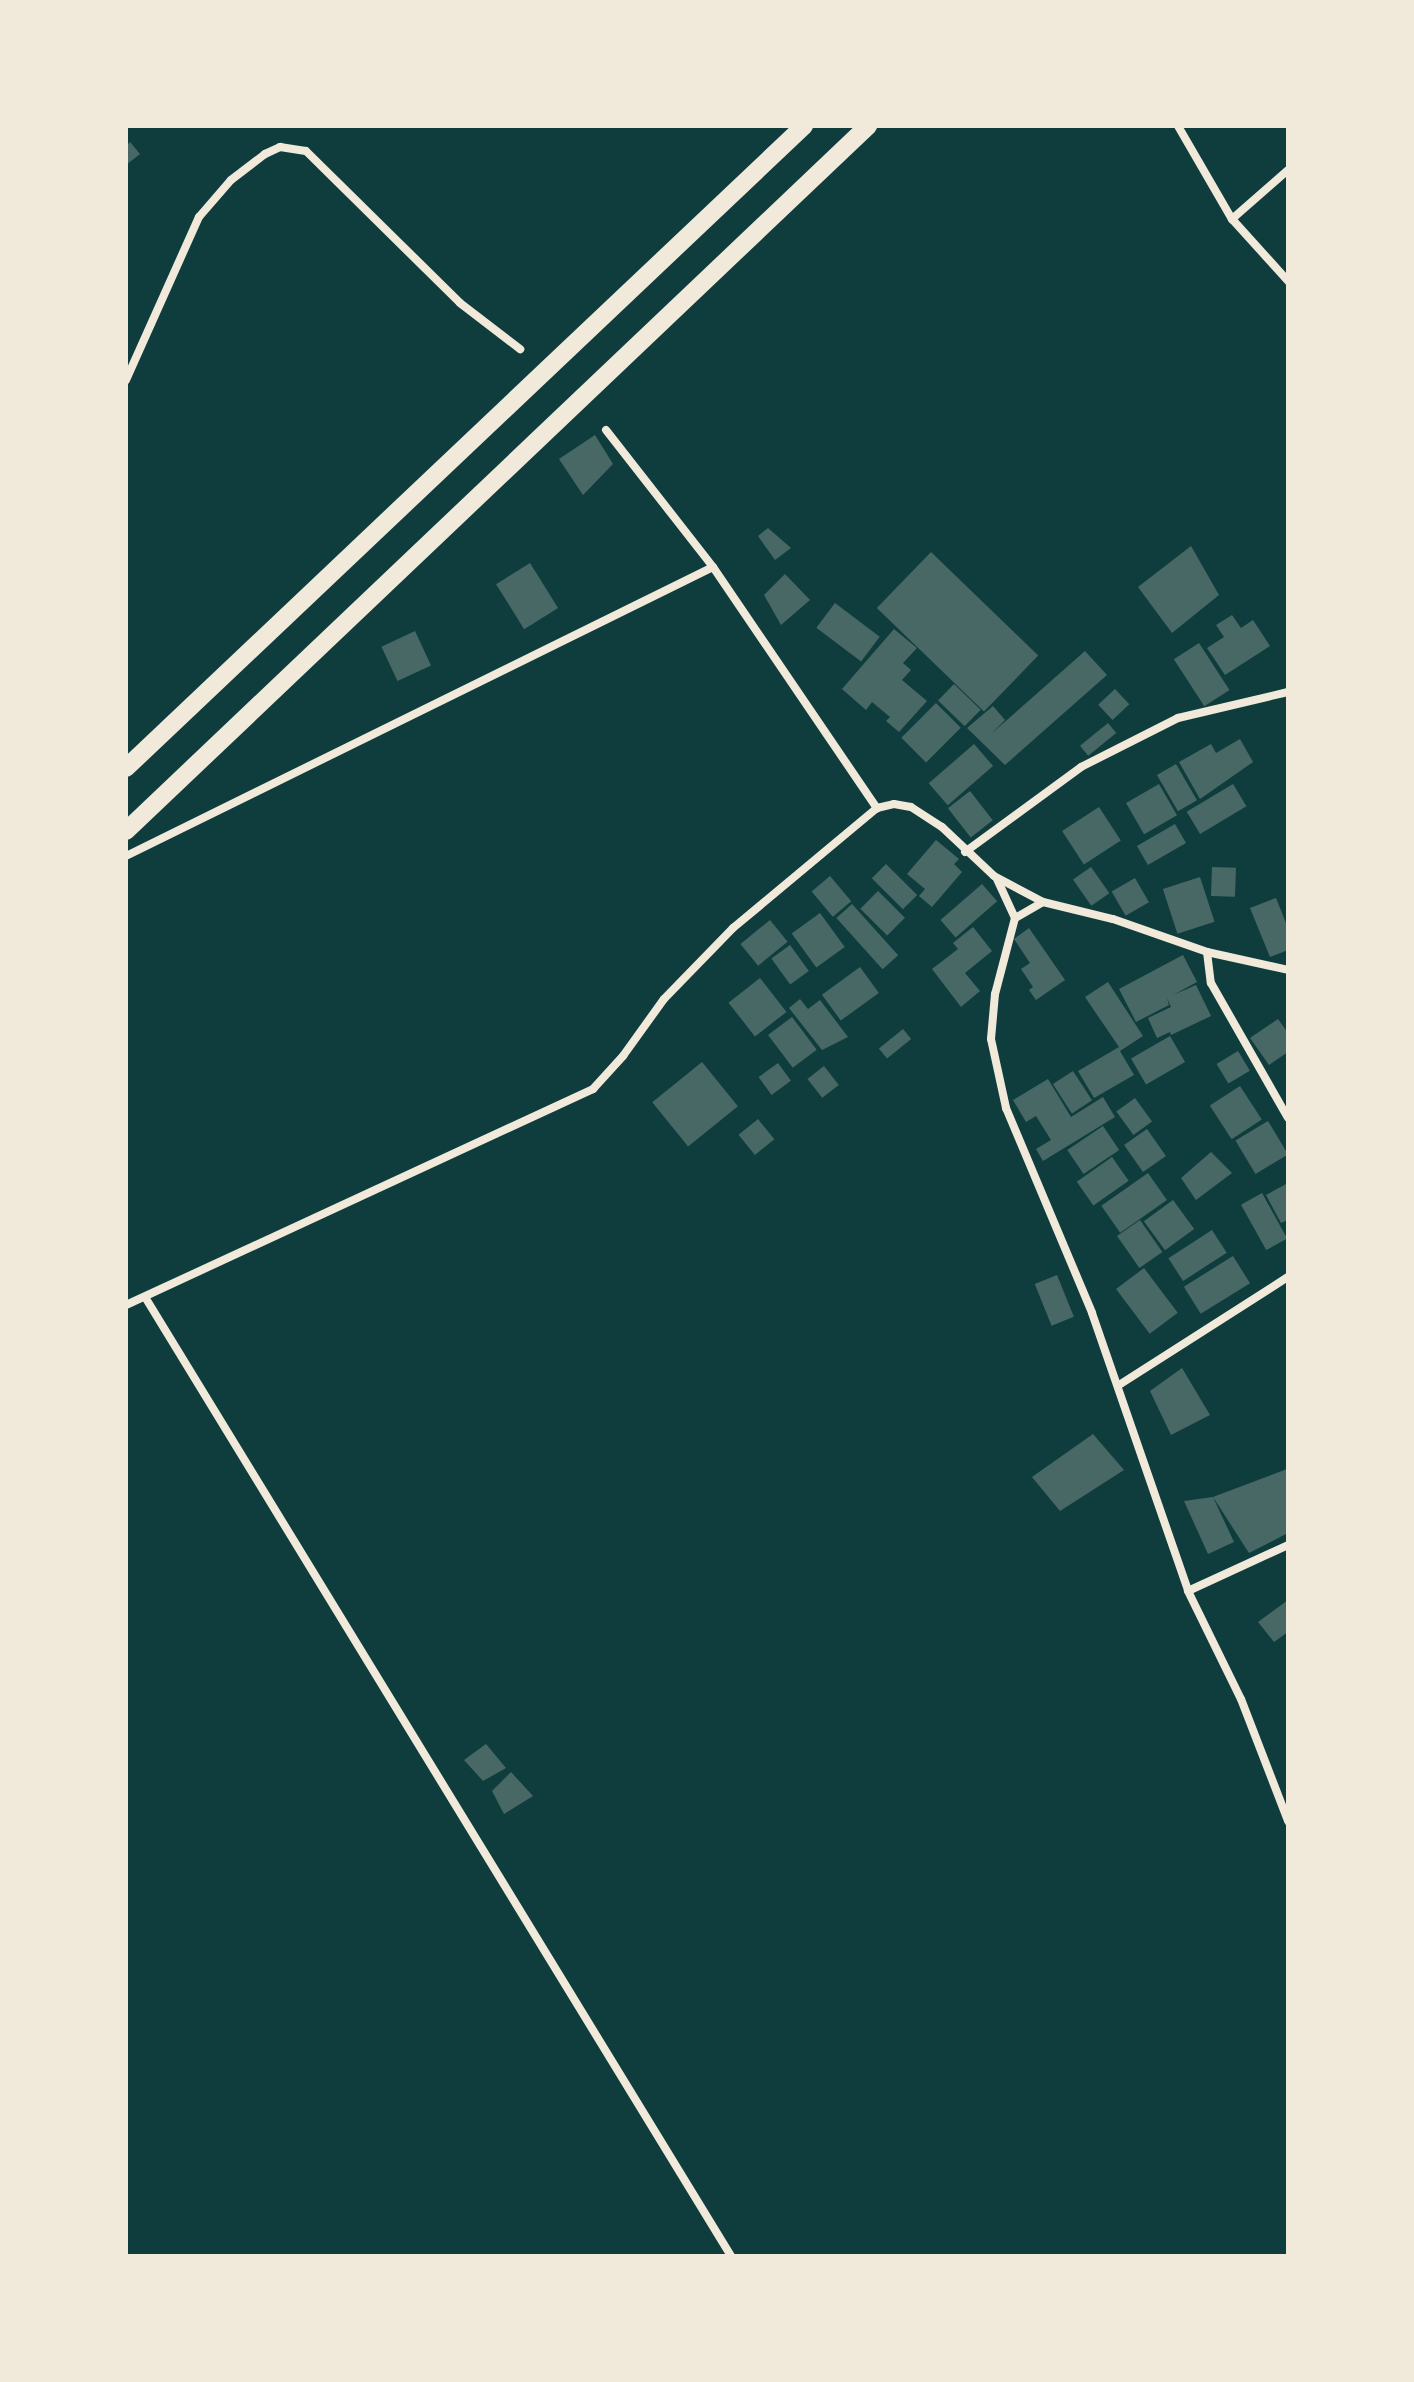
<!DOCTYPE html>
<style>
body{margin:0}
#map{position:relative;width:1414px;height:2382px;overflow:hidden;background:#0f3d3e;font-family:Figtree,sans-serif}
div>[style]{position:absolute}
.building>*{inset:0;background:#486865;transform-origin:0 0}
.minor>*{height:8px;margin:-4px;padding:0 4px;transform-origin:4px;border-radius:4px;background:#f1e9da}
.motorway>*{height:18px;margin:-9px;padding:0 9px;transform-origin:9px;border-radius:9px;background:#f1e9da}
span{translate:-50% -50%;white-space:nowrap;text-align:center;line-height:1.15;-webkit-text-stroke:7px #f1e9da;paint-order:stroke}
.frame{position:absolute;inset:0;border:128px solid #f1e9da;pointer-events:none}
</style>
<div id="map">
<div class="building">
<div style="clip-path:polygon(130px 142px,140px 154px,126px 165px,126px 146px)"></div>
<div style="clip-path:polygon(595px 435px,613px 464px,583px 495px,559px 459px)"></div>
<div style="clip-path:polygon(768px 528px,791px 548px,775px 560px,758px 536px)"></div>
<div style="clip-path:polygon(1191px 546px,1219px 595px,1172px 633px,1138px 587px)"></div>
<div style="left:931px;top:552px;width:149px;height:78px;rotate:44deg"></div>
<div style="left:530px;top:563px;width:53px;height:40px;rotate:58deg"></div>
<div style="clip-path:polygon(785px 574px,810px 600px,781px 625px,764px 595px)"></div>
<div style="left:835px;top:603px;width:56px;height:31px;rotate:37deg"></div>
<div style="clip-path:polygon(1232px 615px,1241px 628px,1253px 620px,1270px 646px,1225px 675px,1207px 648px,1224px 637px,1216px 625px)"></div>
<div style="clip-path:polygon(894px 629px,917px 648px,903px 663px,911px 670px,902px 680px,927px 701px,899px 732px,886px 721px,890px 717px,872px 702px,866px 710px,842px 689px)"></div>
<div style="left:415px;top:631px;width:38px;height:37px;rotate:65deg"></div>
<div style="left:1199px;top:643px;width:56px;height:30px;rotate:57deg"></div>
<div style="clip-path:polygon(1085px 651px,1107px 675px,1005px 765px,967px 728px,993px 706px,1005px 720px,991px 734px)"></div>
<div style="left:954px;top:684px;width:37px;height:23px;rotate:44deg"></div>
<div style="left:1115px;top:689px;width:21px;height:23px;rotate:47deg"></div>
<div style="left:936px;top:703px;width:35px;height:49px;rotate:45deg"></div>
<div style="left:1108px;top:723px;width:13px;height:36px;rotate:51deg"></div>
<div style="clip-path:polygon(1240px 739px,1253px 762px,1200px 799px,1179px 762px,1211px 744px,1216px 753px)"></div>
<div style="left:974px;top:744px;width:29px;height:60px;rotate:49deg"></div>
<div style="left:1176px;top:764px;width:42px;height:22px;rotate:60deg"></div>
<div style="left:1159px;top:784px;width:36px;height:38px;rotate:60deg"></div>
<div style="left:1233px;top:784px;width:26px;height:54px;rotate:59deg"></div>
<div style="left:970px;top:791px;width:37px;height:28px;rotate:52deg"></div>
<div style="left:1099px;top:807px;width:40px;height:44px;rotate:57deg"></div>
<div style="left:1175px;top:824px;width:22px;height:44px;rotate:60deg"></div>
<div style="clip-path:polygon(936px 840px,959px 859px,954px 864px,962px 872px,932px 907px,919px 896px,925px 889px,907px 874px)"></div>
<div style="left:886px;top:864px;width:44px;height:20px;rotate:45deg"></div>
<div style="left:1091px;top:867px;width:32px;height:22px;rotate:55deg"></div>
<div style="left:1212px;top:867px;width:24px;height:29px;rotate:2deg"></div>
<div style="left:830px;top:876px;width:33px;height:24px;rotate:50deg"></div>
<div style="left:1200px;top:877px;width:47px;height:39px;rotate:72deg"></div>
<div style="left:1135px;top:878px;width:28px;height:27px;rotate:60deg"></div>
<div style="left:982px;top:884px;width:23px;height:55px;rotate:49deg"></div>
<div style="left:878px;top:891px;width:38px;height:25px;rotate:45deg"></div>
<div style="clip-path:polygon(1276px 898px,1288px 928px,1288px 950px,1270px 957px,1250px 908px)"></div>
<div style="left:852px;top:904px;width:69px;height:21px;rotate:48deg"></div>
<div style="left:820px;top:913px;width:42px;height:35px;rotate:54deg"></div>
<div style="left:770px;top:920px;width:28px;height:38px;rotate:51deg"></div>
<div style="clip-path:polygon(973px 927px,992px 951px,965px 973px,980px 991px,961px 1007px,932px 969px,958px 949px,953px 943px)"></div>
<div style="clip-path:polygon(1029px 928px,1065px 980px,1036px 1000px,1029px 990px,1033px 987px,1021px 969px,1030px 963px,1014px 939px)"></div>
<div style="left:790px;top:945px;width:32px;height:23px;rotate:54deg"></div>
<div style="clip-path:polygon(1183px 955px,1197px 982px,1173px 995px,1196px 985px,1211px 1016px,1171px 1035px,1170px 1032px,1157px 1038px,1148px 1018px,1171px 1007px,1167px 998px,1169px 1005px,1136px 1022px,1119px 989px)"></div>
<div style="left:860px;top:967px;width:32px;height:47px;rotate:54deg"></div>
<div style="left:760px;top:978px;width:43px;height:40px;rotate:52deg"></div>
<div style="clip-path:polygon(1108px 982px,1143px 1036px,1120px 1051px,1134px 1075px,1094px 1098px,1078px 1071px,1119px 1047px,1085px 997px)"></div>
<div style="clip-path:polygon(800px 999px,808px 1009px,820px 1000px,848px 1037px,822px 1050px,789px 1008px)"></div>
<div style="left:792px;top:1017px;width:41px;height:30px;rotate:53deg"></div>
<div style="clip-path:polygon(1278px 1019px,1288px 1033px,1288px 1052px,1269px 1065px,1250px 1038px)"></div>
<div style="left:903px;top:1029px;width:13px;height:31px;rotate:51deg"></div>
<div style="left:1170px;top:1036px;width:30px;height:45px;rotate:60deg"></div>
<div style="left:1238px;top:1051px;width:23px;height:25px;rotate:59deg"></div>
<div style="left:702px;top:1062px;width:57px;height:64px;rotate:51deg"></div>
<div style="left:778px;top:1063px;width:22px;height:24px;rotate:54deg"></div>
<div style="left:824px;top:1066px;width:24px;height:21px;rotate:52deg"></div>
<div style="left:1073px;top:1071px;width:35px;height:24px;rotate:57deg"></div>
<div style="clip-path:polygon(1048px 1079px,1071px 1117px,1103px 1097px,1115px 1117px,1043px 1161px,1036px 1149px,1051px 1140px,1036px 1116px,1026px 1122px,1013px 1100px)"></div>
<div style="left:1240px;top:1086px;width:40px;height:36px;rotate:57deg"></div>
<div style="left:1135px;top:1098px;width:29px;height:23px;rotate:54deg"></div>
<div style="left:758px;top:1119px;width:26px;height:25px;rotate:51deg"></div>
<div style="left:1268px;top:1121px;width:39px;height:38px;rotate:59deg"></div>
<div style="left:1103px;top:1126px;width:29px;height:43px;rotate:56deg"></div>
<div style="left:1147px;top:1129px;width:33px;height:28px;rotate:55deg"></div>
<div style="clip-path:polygon(1211px 1152px,1232px 1173px,1196px 1200px,1181px 1178px)"></div>
<div style="left:1112px;top:1157px;width:29px;height:43px;rotate:55deg"></div>
<div style="left:1148px;top:1173px;width:33px;height:57px;rotate:55deg"></div>
<div style="clip-path:polygon(1288px 1183px,1288px 1220px,1281px 1223px,1266px 1195px)"></div>
<div style="left:1262px;top:1193px;width:52px;height:24px;rotate:61deg"></div>
<div style="left:1173px;top:1200px;width:36px;height:36px;rotate:54deg"></div>
<div style="left:1140px;top:1220px;width:39px;height:28px;rotate:55deg"></div>
<div style="left:1212px;top:1230px;width:27px;height:52px;rotate:57deg"></div>
<div style="left:1233px;top:1256px;width:32px;height:58px;rotate:58deg"></div>
<div style="left:1144px;top:1268px;width:56px;height:35px;rotate:53deg"></div>
<div style="left:1057px;top:1275px;width:45px;height:24px;rotate:68deg"></div>
<div style="clip-path:polygon(1182px 1368px,1210px 1415px,1171px 1435px,1150px 1391px)"></div>
<div style="clip-path:polygon(1093px 1434px,1124px 1470px,1060px 1511px,1032px 1477px)"></div>
<div style="clip-path:polygon(1287px 1469px,1288px 1533px,1249px 1553px,1213px 1497px,1234px 1542px,1208px 1554px,1184px 1501px,1213px 1497px)"></div>
<div style="clip-path:polygon(1288px 1600px,1288px 1632px,1274px 1642px,1258px 1622px)"></div>
<div style="clip-path:polygon(486px 1744px,506px 1768px,483px 1781px,464px 1760px)"></div>
<div style="clip-path:polygon(511px 1772px,533px 1796px,504px 1814px,492px 1791px)"></div>
</div>
<div class="minor">
<div style="left:1178px;top:126px;width:108px;rotate:59.9deg"></div>
<div style="left:1232px;top:219px;width:84px;rotate:47.9deg"></div>
<div style="left:1232px;top:219px;width:74px;rotate:-41.2deg"></div>
<div style="left:126px;top:380px;width:179px;rotate:-65.9deg"></div>
<div style="left:199px;top:217px;width:49px;rotate:-49.1deg"></div>
<div style="left:231px;top:180px;width:43px;rotate:-37.4deg"></div>
<div style="left:265px;top:154px;width:17px;rotate:-25deg"></div>
<div style="left:280px;top:147px;width:26px;rotate:9deg"></div>
<div style="left:306px;top:151px;width:216px;rotate:44.6deg"></div>
<div style="left:460px;top:303px;width:76px;rotate:37.5deg"></div>
<div style="left:606px;top:430px;width:174px;rotate:52deg"></div>
<div style="left:713px;top:567px;width:292px;rotate:55.8deg"></div>
<div style="left:965px;top:852px;width:144px;rotate:-36.2deg"></div>
<div style="left:1081px;top:767px;width:109px;rotate:-26.8deg"></div>
<div style="left:1178px;top:718px;width:113px;rotate:-13.3deg"></div>
<div style="left:126px;top:856px;width:654px;rotate:-26.21deg"></div>
<div style="left:997px;top:879px;width:43px;rotate:65.2deg"></div>
<div style="left:1043px;top:902px;width:32px;rotate:150deg"></div>
<div style="left:1015px;top:918px;width:79px;rotate:104.7deg"></div>
<div style="left:995px;top:994px;width:45px;rotate:95.1deg"></div>
<div style="left:991px;top:1039px;width:71px;rotate:77.7deg"></div>
<div style="left:1006px;top:1108px;width:222px;rotate:67.2deg"></div>
<div style="left:1092px;top:1313px;width:294px;rotate:70.9deg"></div>
<div style="left:1188px;top:1591px;width:120px;rotate:63.9deg"></div>
<div style="left:1241px;top:1699px;width:131px;rotate:68.9deg"></div>
<div style="left:1207px;top:952px;width:31px;rotate:83deg"></div>
<div style="left:1211px;top:983px;width:155px;rotate:60.3deg"></div>
<div style="left:145px;top:1297px;width:1124px;rotate:58.57deg"></div>
<div style="left:126px;top:1305px;width:515px;rotate:-24.82deg"></div>
<div style="left:593px;top:1089px;width:45px;rotate:-47.7deg"></div>
<div style="left:623px;top:1056px;width:70px;rotate:-54.3deg"></div>
<div style="left:664px;top:999px;width:99px;rotate:-45.8deg"></div>
<div style="left:733px;top:928px;width:187px;rotate:-39.8deg"></div>
<div style="left:877px;top:808px;width:17px;rotate:-13deg"></div>
<div style="left:894px;top:804px;width:17px;rotate:10deg"></div>
<div style="left:911px;top:807px;width:37px;rotate:33deg"></div>
<div style="left:942px;top:827px;width:71px;rotate:43.3deg"></div>
<div style="left:994px;top:876px;width:55px;rotate:28deg"></div>
<div style="left:1043px;top:902px;width:72px;rotate:13.7deg"></div>
<div style="left:1113px;top:919px;width:100px;rotate:19.3deg"></div>
<div style="left:1207px;top:952px;width:83px;rotate:12.5deg"></div>
<div style="left:1119px;top:1385px;width:201px;rotate:-32.6deg"></div>
<div style="left:1188px;top:1591px;width:110px;rotate:-24.7deg"></div>
</div>
<div class="motorway">
<div style="left:126px;top:768px;width:934px;rotate:-43.44deg"></div>
<div style="left:126px;top:831px;width:1024px;rotate:-43.54deg"></div>
</div>
<div class="frame"></div>
</div>
